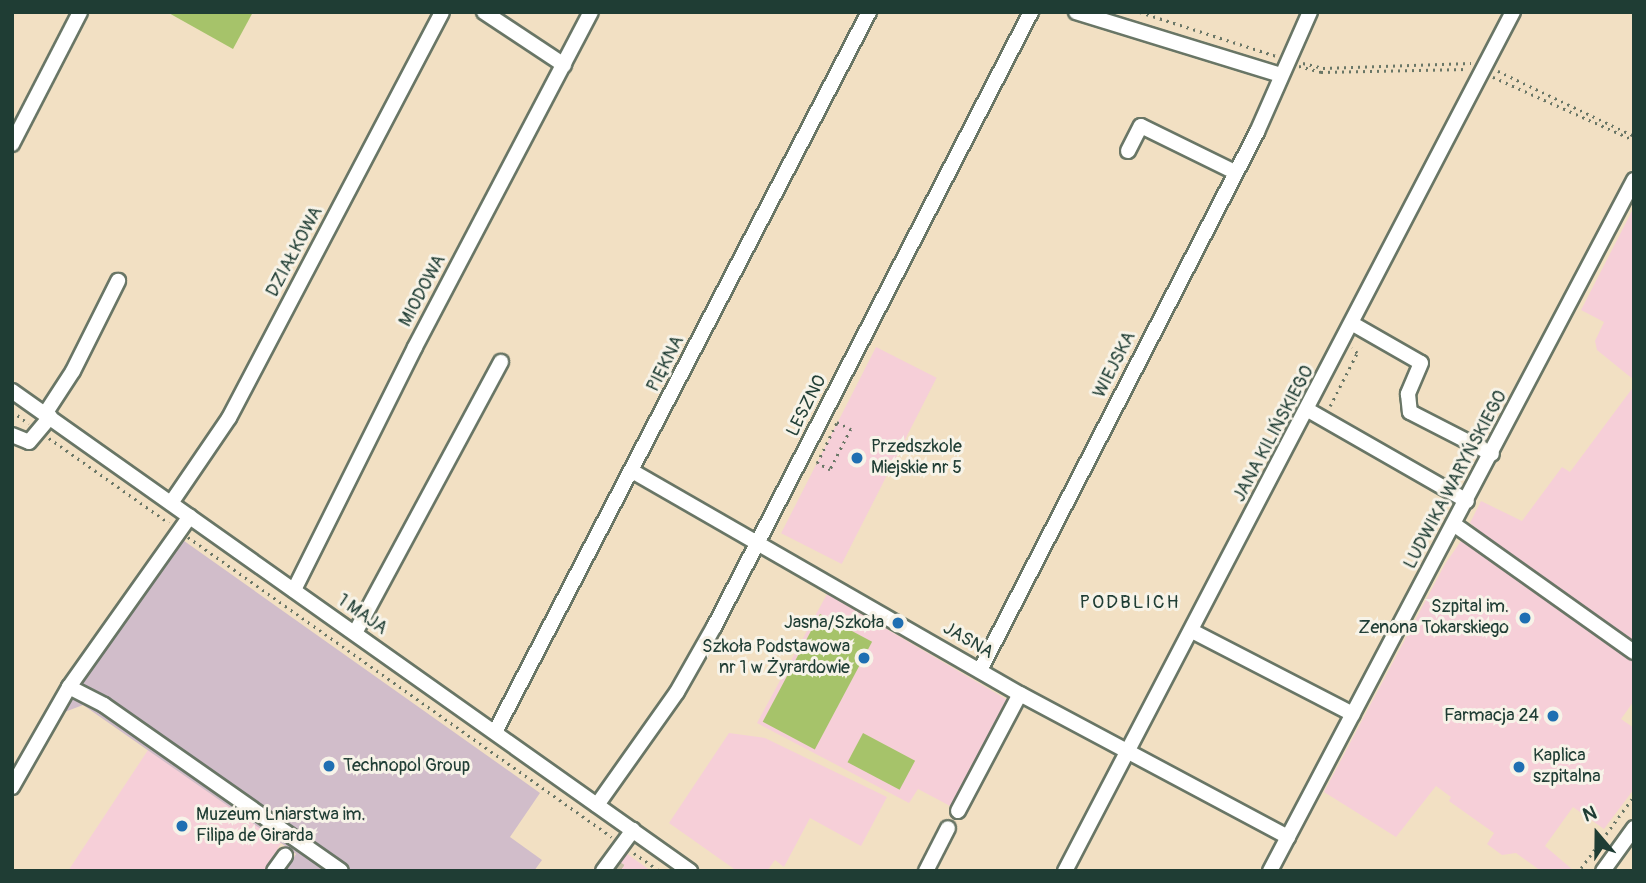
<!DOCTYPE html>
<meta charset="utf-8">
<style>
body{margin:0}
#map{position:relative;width:1646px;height:883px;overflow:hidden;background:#f2e0c3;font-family:Pangolin,sans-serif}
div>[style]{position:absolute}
.built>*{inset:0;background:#f6cfd8;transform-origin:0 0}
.industrial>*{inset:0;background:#d1bdca}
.green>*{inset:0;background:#a6c36a;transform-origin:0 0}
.minor-tunnel>*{height:14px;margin-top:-7px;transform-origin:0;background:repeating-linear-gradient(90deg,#c8bfa6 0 14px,transparent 0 21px)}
.path>*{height:2.5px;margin-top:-1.25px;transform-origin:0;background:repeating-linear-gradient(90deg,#697666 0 2px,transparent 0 7px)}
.roads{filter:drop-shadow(2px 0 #697666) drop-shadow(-2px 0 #697666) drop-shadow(0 2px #697666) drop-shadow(0 -2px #697666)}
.minor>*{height:14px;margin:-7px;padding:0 7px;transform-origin:7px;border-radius:7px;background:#fff}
.dots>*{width:19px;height:19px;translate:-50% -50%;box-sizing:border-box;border:4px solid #f7f3e8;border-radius:50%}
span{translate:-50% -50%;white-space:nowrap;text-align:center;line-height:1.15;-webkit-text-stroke:6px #f7f3e8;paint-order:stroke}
.street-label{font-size:18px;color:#1f3d34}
.poi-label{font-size:18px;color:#1f3d34}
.left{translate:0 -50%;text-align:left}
.right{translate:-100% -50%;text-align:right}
.neighbourhood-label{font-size:19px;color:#1f3d34;letter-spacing:2px}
.frame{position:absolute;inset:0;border:14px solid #1f3d34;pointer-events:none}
.north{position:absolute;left:1562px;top:799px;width:70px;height:70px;-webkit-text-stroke:5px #f7f3e8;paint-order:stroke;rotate:340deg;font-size:19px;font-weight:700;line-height:28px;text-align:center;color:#1f3d34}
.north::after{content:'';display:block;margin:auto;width:24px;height:32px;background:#1f3d34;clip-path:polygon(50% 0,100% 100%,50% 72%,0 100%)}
</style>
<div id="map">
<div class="built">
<div style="clip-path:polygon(1634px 207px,1634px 380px,1597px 350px,1595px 341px,1604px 322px,1581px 310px)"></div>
<div style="left:876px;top:347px;width:68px;height:209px;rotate:27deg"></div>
<div style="clip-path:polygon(1634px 386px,1634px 701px,1621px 719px,1634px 728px,1634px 789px,1604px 829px,1573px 807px,1545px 846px,1574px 871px,1541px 871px,1516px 853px,1502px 855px,1487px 844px,1494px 833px,1449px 801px,1451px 797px,1436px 786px,1396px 837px,1324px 792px,1445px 564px,1461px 541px,1470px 547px,1480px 531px,1470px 523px,1481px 501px,1522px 521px,1562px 467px,1570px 472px)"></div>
<div style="clip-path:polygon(827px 594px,1011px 702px,954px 808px,918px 789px,909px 803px,757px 723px)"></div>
<div style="clip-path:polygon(729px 733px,765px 738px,887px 797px,861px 846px,810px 818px,784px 867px,775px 860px,767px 871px,737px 871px,669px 823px)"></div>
<div style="clip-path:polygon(148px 750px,281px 843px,265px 871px,68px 871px)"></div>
<div style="clip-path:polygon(612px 843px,651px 871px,592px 871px)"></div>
</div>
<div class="industrial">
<div style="clip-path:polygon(180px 538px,540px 793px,510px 837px,542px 860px,534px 871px,285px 871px,296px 854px,281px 843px,83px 705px,62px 713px)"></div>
</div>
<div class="green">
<div style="clip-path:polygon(167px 12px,253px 12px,233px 49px)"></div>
<div style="left:820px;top:614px;width:59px;height:122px;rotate:28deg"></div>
<div style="left:863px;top:733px;width:59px;height:33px;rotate:28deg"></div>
</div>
<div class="minor-tunnel">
<div style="left:609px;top:863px;width:14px;rotate:34deg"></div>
</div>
<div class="path">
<div style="left:1140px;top:12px;width:143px;rotate:17.9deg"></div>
<div style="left:1303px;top:63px;width:21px;rotate:14deg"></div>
<div style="left:1323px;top:68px;width:148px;rotate:-1.9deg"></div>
<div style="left:1299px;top:66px;width:23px;rotate:15deg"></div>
<div style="left:1321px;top:72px;width:146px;rotate:-1.2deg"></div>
<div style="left:1498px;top:71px;width:151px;rotate:25.5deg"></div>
<div style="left:1493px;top:77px;width:154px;rotate:24.1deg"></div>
<div style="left:1330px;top:406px;width:59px;rotate:-63deg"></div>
<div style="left:1357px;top:353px;width:7px;rotate:-135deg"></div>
<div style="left:12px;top:411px;width:21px;rotate:37deg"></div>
<div style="left:837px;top:422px;width:16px;rotate:27deg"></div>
<div style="left:851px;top:429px;width:46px;rotate:117.1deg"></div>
<div style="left:830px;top:470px;width:15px;rotate:-152deg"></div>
<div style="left:817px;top:463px;width:46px;rotate:-64deg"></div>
<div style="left:49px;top:438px;width:147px;rotate:35.3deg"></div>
<div style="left:188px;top:537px;width:519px;rotate:35.28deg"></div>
<div style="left:634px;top:853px;width:32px;rotate:35deg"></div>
<div style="left:1581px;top:868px;width:89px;rotate:-53.6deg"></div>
</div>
<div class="roads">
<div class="minor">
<div style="left:484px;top:12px;width:96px;rotate:33.5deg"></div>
<div style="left:1076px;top:12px;width:214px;rotate:17.1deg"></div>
<div style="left:12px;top:144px;width:148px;rotate:-62.7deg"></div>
<div style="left:1128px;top:151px;width:28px;rotate:-63deg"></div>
<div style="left:1141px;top:126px;width:105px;rotate:26.1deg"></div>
<div style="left:1353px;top:324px;width:78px;rotate:29.8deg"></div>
<div style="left:1421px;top:363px;width:34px;rotate:113deg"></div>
<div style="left:1408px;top:394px;width:18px;rotate:84deg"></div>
<div style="left:1410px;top:412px;width:92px;rotate:27.1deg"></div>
<div style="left:12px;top:391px;width:831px;rotate:35.3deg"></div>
<div style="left:1308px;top:410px;width:183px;rotate:29.8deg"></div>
<div style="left:45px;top:414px;width:51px;rotate:-56.9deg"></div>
<div style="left:73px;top:371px;width:101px;rotate:-63.4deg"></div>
<div style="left:12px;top:435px;width:18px;rotate:22deg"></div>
<div style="left:29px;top:442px;width:33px;rotate:-50deg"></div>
<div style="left:632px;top:471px;width:448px;rotate:29.9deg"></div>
<div style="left:1020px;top:694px;width:304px;rotate:28.1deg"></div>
<div style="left:171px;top:503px;width:103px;rotate:-55.7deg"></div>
<div style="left:229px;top:418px;width:458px;rotate:-62.3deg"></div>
<div style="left:1455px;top:525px;width:219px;rotate:35.4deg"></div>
<div style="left:294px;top:590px;width:271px;rotate:-63.5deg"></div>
<div style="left:415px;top:347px;width:378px;rotate:-62.3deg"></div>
<div style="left:1192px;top:631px;width:181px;rotate:27.3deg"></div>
<div style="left:355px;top:633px;width:308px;rotate:-61.7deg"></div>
<div style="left:980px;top:670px;width:605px;rotate:-62.76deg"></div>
<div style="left:1257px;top:132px;width:131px;rotate:-66.2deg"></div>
<div style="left:69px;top:687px;width:39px;rotate:27deg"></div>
<div style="left:104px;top:705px;width:289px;rotate:35deg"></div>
<div style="left:495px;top:732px;width:811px;rotate:-62.55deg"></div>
<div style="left:12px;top:787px;width:115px;rotate:-60.3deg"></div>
<div style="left:69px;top:687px;width:209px;rotate:-54.7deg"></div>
<div style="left:597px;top:805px;width:138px;rotate:-54.7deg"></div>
<div style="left:677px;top:692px;width:75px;rotate:-60.4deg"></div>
<div style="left:714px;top:627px;width:692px;rotate:-62.73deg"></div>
<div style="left:958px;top:811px;width:132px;rotate:-62.1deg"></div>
<div style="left:274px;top:871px;width:19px;rotate:-54deg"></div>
<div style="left:603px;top:871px;width:51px;rotate:-53.8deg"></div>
<div style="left:926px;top:871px;width:48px;rotate:-62.9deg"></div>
<div style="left:1065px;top:871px;width:969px;rotate:-62.46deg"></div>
<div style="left:1270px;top:871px;width:781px;rotate:-62.22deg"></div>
<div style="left:1603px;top:871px;width:53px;rotate:-54.2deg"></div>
</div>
</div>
<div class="dots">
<div style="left:857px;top:458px;background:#1f6fb2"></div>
<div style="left:1525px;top:618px;background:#1f6fb2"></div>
<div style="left:898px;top:623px;background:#1f6fb2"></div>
<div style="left:864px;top:658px;background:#1f6fb2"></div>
<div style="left:1553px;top:716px;background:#1f6fb2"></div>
<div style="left:329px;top:766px;background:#1f6fb2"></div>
<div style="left:1519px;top:767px;background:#1f6fb2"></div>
<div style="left:182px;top:826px;background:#1f6fb2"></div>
</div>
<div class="street-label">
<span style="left:295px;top:252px;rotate:-62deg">DZIAŁKOWA</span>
<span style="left:423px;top:291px;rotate:-62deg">MIODOWA</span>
<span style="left:666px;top:364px;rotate:-63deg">PIĘKNA</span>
<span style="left:1115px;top:365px;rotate:-63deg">WIEJSKA</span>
<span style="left:807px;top:406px;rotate:-63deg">LESZNO</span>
<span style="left:1274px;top:434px;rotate:-62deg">JANA KILIŃSKIEGO</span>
<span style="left:1456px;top:480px;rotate:-62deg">LUDWIKA WARYŃSKIEGO</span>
<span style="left:362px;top:615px;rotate:35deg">1 MAJA</span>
<span style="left:968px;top:641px;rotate:30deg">JASNA</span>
</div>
<div class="poi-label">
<span class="left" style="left:871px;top:458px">Przedszkole<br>Miejskie nr 5</span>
<span class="right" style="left:1509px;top:618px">Szpital im.<br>Zenona Tokarskiego</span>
<span class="right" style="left:884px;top:623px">Jasna/Szkoła</span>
<span class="right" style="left:850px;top:658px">Szkoła Podstawowa<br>nr 1 w Żyrardowie</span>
<span class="right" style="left:1539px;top:716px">Farmacja 24</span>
<span class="left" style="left:1533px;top:767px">Kaplica<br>szpitalna</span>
<span class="left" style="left:343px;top:766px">Technopol Group</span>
<span class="left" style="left:196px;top:826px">Muzeum Lniarstwa im.<br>Filipa de Girarda</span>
</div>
<div class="neighbourhood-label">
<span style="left:1130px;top:603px">PODBLICH</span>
</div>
<div class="frame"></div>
<div class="north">N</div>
</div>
